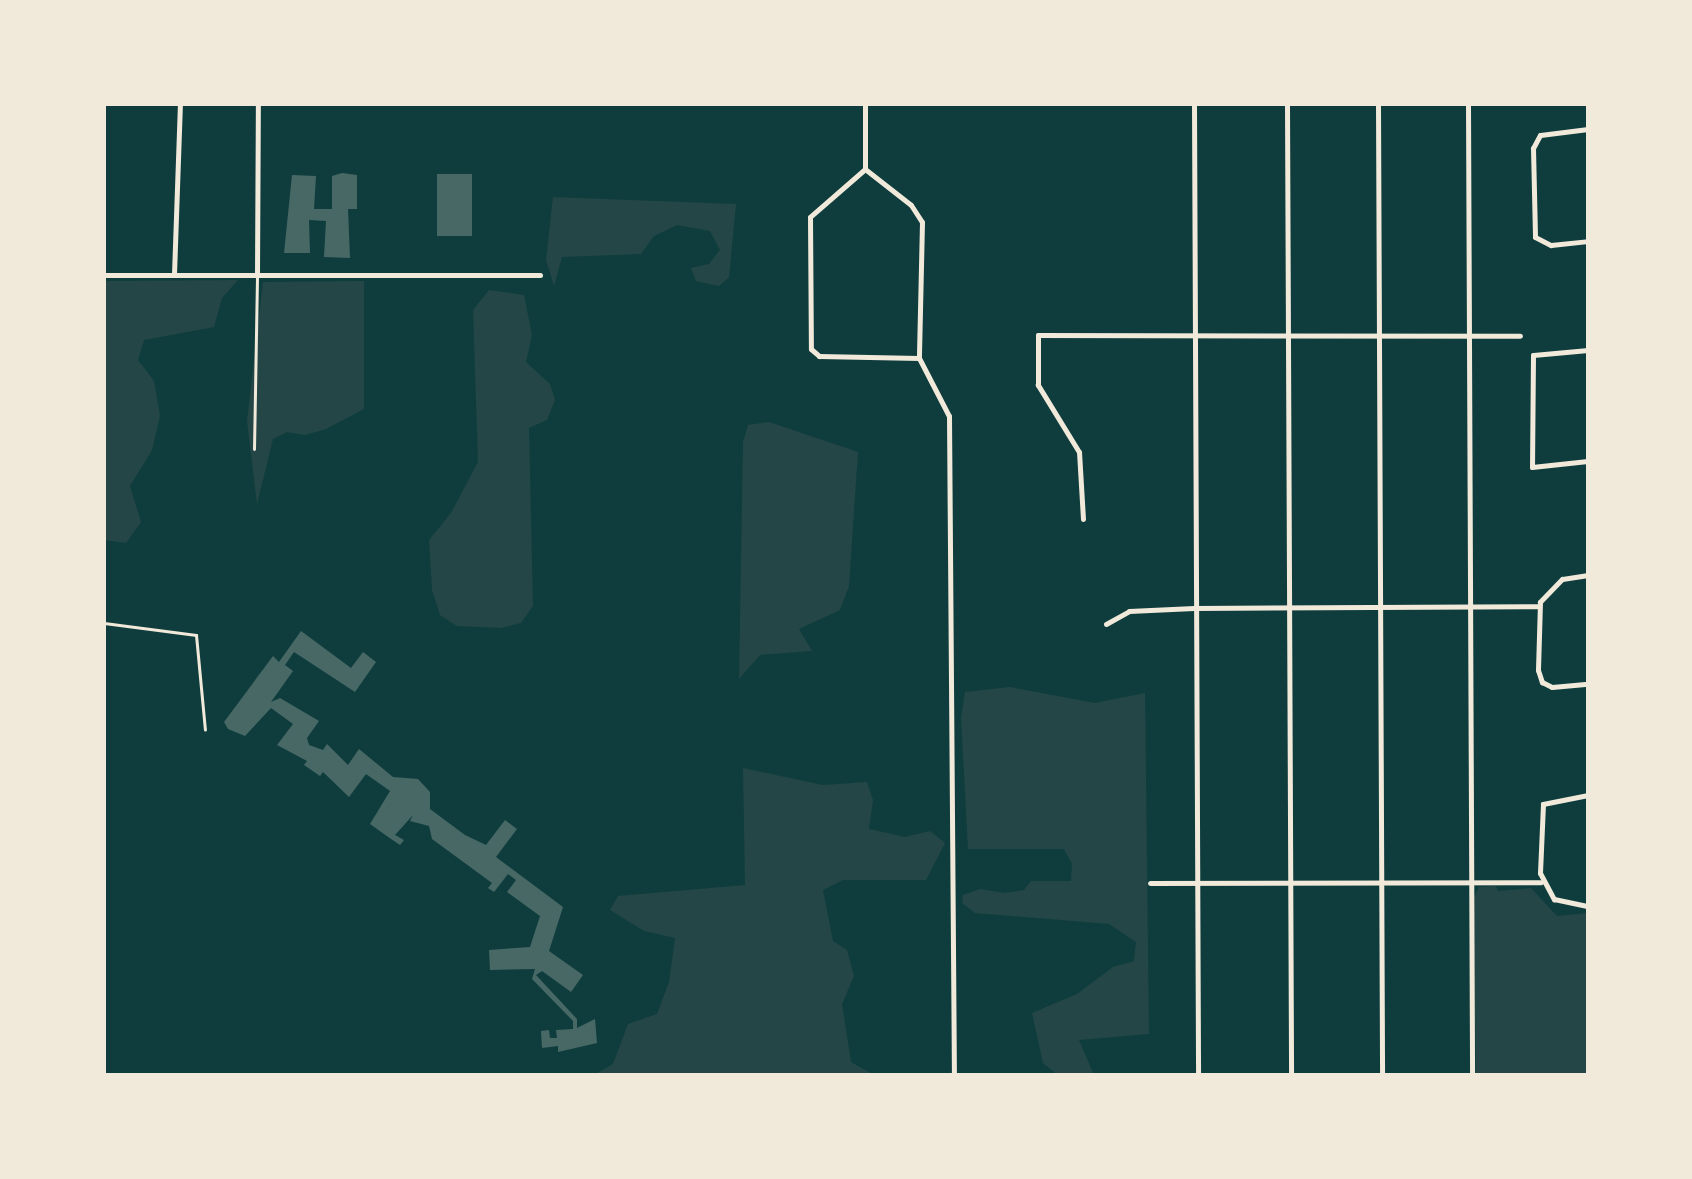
<!DOCTYPE html>
<style>
body{margin:0}
#map{position:relative;width:1692px;height:1179px;overflow:hidden;background:#0f3d3e;font-family:"Public Sans",sans-serif}
div>[style]{position:absolute}
.green>*{inset:0;background:#244646}
.building>*{inset:0;background:#486865;transform-origin:0 0}
.service>*{height:3px;margin:-1.5px;padding:0 1.5px;transform-origin:1.5px;border-radius:1.5px;background:#f1e9da}
.minor>*{height:5px;margin:-2.5px;padding:0 2.5px;transform-origin:2.5px;border-radius:2.5px;background:#f1e9da}
span{translate:-50% -50%;white-space:nowrap;text-align:center;line-height:1.15;-webkit-text-stroke:7px #f1e9da;paint-order:stroke}
.frame{position:absolute;inset:0;border:106px solid #f1e9da;pointer-events:none}
</style>
<div id="map">
<div class="green">
<div style="clip-path:polygon(553px 197px,736px 204px,729px 277px,719px 286px,696px 281px,691px 268px,709px 264px,720px 250px,710px 231px,677px 225px,654px 236px,641px 254px,562px 257px,554px 286px,546px 260px)"></div>
<div style="clip-path:polygon(238px 280px,222px 298px,214px 327px,144px 340px,138px 360px,154px 381px,160px 416px,152px 450px,130px 486px,141px 522px,126px 543px,104px 540px,104px 281px)"></div>
<div style="clip-path:polygon(364px 281px,364px 409px,326px 429px,305px 435px,287px 432px,273px 439px,257px 504px,247px 421px,263px 282px)"></div>
<div style="clip-path:polygon(489px 290px,524px 295px,532px 335px,526px 362px,550px 384px,555px 400px,547px 420px,529px 428px,533px 606px,521px 623px,501px 628px,457px 626px,440px 615px,432px 590px,429px 540px,451px 513px,478px 462px,473px 310px)"></div>
<div style="clip-path:polygon(769px 422px,858px 452px,849px 586px,840px 610px,799px 629px,812px 651px,760px 655px,739px 679px,743px 442px,748px 425px)"></div>
<div style="clip-path:polygon(1010px 687px,1095px 703px,1145px 693px,1149px 1034px,1079px 1040px,1094px 1075px,1058px 1075px,1043px 1063px,1032px 1013px,1077px 994px,1113px 967px,1134px 961px,1136px 942px,1109px 924px,975px 913px,962px 903px,963px 895px,980px 889px,1005px 893px,1024px 890px,1031px 881px,1071px 881px,1072px 864px,1064px 849px,968px 849px,961px 718px,965px 692px)"></div>
<div style="clip-path:polygon(743px 768px,823px 785px,867px 782px,873px 800px,869px 829px,905px 837px,930px 831px,945px 843px,926px 880px,843px 880px,823px 890px,833px 941px,847px 950px,854px 976px,842px 1004px,851px 1062px,874px 1075px,594px 1075px,613px 1064px,628px 1024px,657px 1014px,669px 982px,675px 938px,644px 931px,610px 910px,618px 896px,745px 885px)"></div>
<div style="clip-path:polygon(1496px 886px,1498px 891px,1531px 888px,1557px 916px,1588px 913px,1588px 1075px,1476px 1075px,1473px 899px,1479px 887px)"></div>
</div>
<div class="building">
<div style="clip-path:polygon(342px 173px,357px 175px,357px 209px,348px 209px,350px 258px,324px 257px,326px 221px,309px 220px,310px 253px,284px 253px,292px 175px,316px 176px,314px 209px,332px 209px,332px 176px)"></div>
<div style="left:437px;top:174px;width:35px;height:62px"></div>
<div style="clip-path:polygon(301px 631px,351px 668px,363px 652px,376px 662px,355px 692px,294px 652px,285px 665px,293px 671px,271px 702px,280px 698px,319px 721px,307px 738px,309px 745px,323px 750px,327px 744px,348px 765px,359px 749px,393px 777px,418px 779px,430px 792px,430px 809px,465px 835px,486px 845px,505px 820px,517px 829px,496px 857px,563px 907px,549px 951px,583px 975px,571px 992px,542px 971px,536px 975px,577px 1019px,577px 1028px,595px 1019px,597px 1043px,558px 1052px,558px 1046px,542px 1048px,541px 1031px,549px 1030px,550px 1038px,557px 1038px,556px 1030px,573px 1029px,573px 1021px,532px 979px,535px 969px,490px 970px,489px 950px,530px 947px,540px 916px,507px 892px,516px 880px,508px 874px,494px 892px,488px 888px,492px 883px,432px 839px,429px 826px,410px 821px,413px 815px,395px 835px,404px 840px,400px 845px,391px 839px,370px 824px,390px 791px,366px 774px,349px 797px,323px 772px,320px 776px,304px 765px,307px 761px,277px 745px,293px 724px,271px 708px,245px 736px,228px 729px,224px 722px,273px 656px,279px 662px)"></div>
</div>
<div class="service">
<div style="left:254px;top:449px;width:175px;rotate:-89deg"></div>
<div style="left:104px;top:623px;width:93px;rotate:7.4deg"></div>
<div style="left:196px;top:635px;width:95px;rotate:84.6deg"></div>
</div>
<div class="minor">
<div style="left:865px;top:104px;width:65px;rotate:90deg"></div>
<div style="left:865px;top:169px;width:58px;rotate:38deg"></div>
<div style="left:911px;top:205px;width:20px;rotate:57deg"></div>
<div style="left:922px;top:222px;width:136px;rotate:91.3deg"></div>
<div style="left:919px;top:358px;width:65px;rotate:62.7deg"></div>
<div style="left:949px;top:416px;width:659px;rotate:89.57deg"></div>
<div style="left:1194px;top:104px;width:971px;rotate:89.76deg"></div>
<div style="left:1287px;top:104px;width:971px;rotate:89.76deg"></div>
<div style="left:1378px;top:104px;width:971px;rotate:89.76deg"></div>
<div style="left:1468px;top:104px;width:971px;rotate:89.76deg"></div>
<div style="left:1588px;top:129px;width:48px;rotate:172.9deg"></div>
<div style="left:1540px;top:135px;width:15px;rotate:118deg"></div>
<div style="left:1533px;top:148px;width:89px;rotate:88.7deg"></div>
<div style="left:1535px;top:237px;width:18px;rotate:27deg"></div>
<div style="left:1551px;top:245px;width:37px;rotate:-6deg"></div>
<div style="left:865px;top:169px;width:73px;rotate:138.9deg"></div>
<div style="left:810px;top:217px;width:132px;rotate:89.6deg"></div>
<div style="left:811px;top:349px;width:11px;rotate:41deg"></div>
<div style="left:819px;top:356px;width:100px;rotate:1.1deg"></div>
<div style="left:174px;top:274px;width:170px;rotate:-88deg"></div>
<div style="left:257px;top:274px;width:170px;rotate:-89.7deg"></div>
<div style="left:104px;top:275px;width:436px"></div>
<div style="left:1588px;top:350px;width:55px;rotate:174.8deg"></div>
<div style="left:1533px;top:355px;width:112px;rotate:90.5deg"></div>
<div style="left:1532px;top:467px;width:56px;rotate:-6.1deg"></div>
<div style="left:1083px;top:519px;width:67px;rotate:-93.4deg"></div>
<div style="left:1079px;top:452px;width:79px;rotate:-121.5deg"></div>
<div style="left:1038px;top:385px;width:50px;rotate:-90deg"></div>
<div style="left:1038px;top:335px;width:482px;rotate:0.1deg"></div>
<div style="left:1588px;top:575px;width:26px;rotate:171deg"></div>
<div style="left:1562px;top:579px;width:32px;rotate:134deg"></div>
<div style="left:1540px;top:602px;width:68px;rotate:91.7deg"></div>
<div style="left:1538px;top:670px;width:13px;rotate:72deg"></div>
<div style="left:1542px;top:682px;width:11px;rotate:27deg"></div>
<div style="left:1552px;top:687px;width:36px;rotate:-5deg"></div>
<div style="left:1106px;top:624px;width:26px;rotate:-29deg"></div>
<div style="left:1129px;top:611px;width:65px;rotate:-2.6deg"></div>
<div style="left:1194px;top:608px;width:344px;rotate:-0.3deg"></div>
<div style="left:1588px;top:795px;width:46px;rotate:168.7deg"></div>
<div style="left:1543px;top:804px;width:69px;rotate:92.5deg"></div>
<div style="left:1540px;top:873px;width:30px;rotate:62deg"></div>
<div style="left:1554px;top:899px;width:35px;rotate:12deg"></div>
<div style="left:1150px;top:883px;width:391px;rotate:-0.1deg"></div>
</div>
<div class="frame"></div>
</div>
